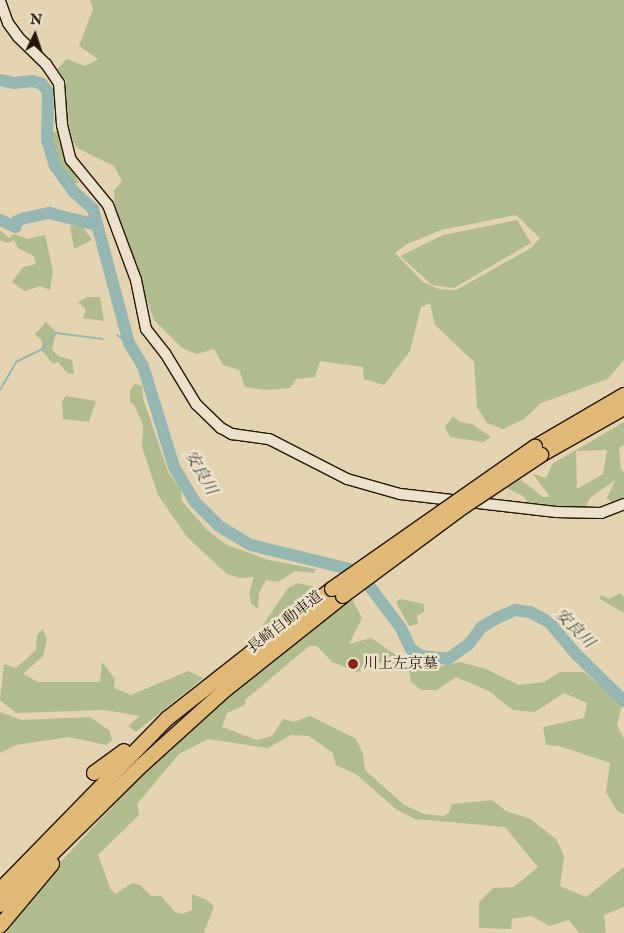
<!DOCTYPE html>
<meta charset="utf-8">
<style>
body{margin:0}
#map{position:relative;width:624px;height:933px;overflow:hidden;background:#e4d4b1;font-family:"IM FELL English","Noto Serif JP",serif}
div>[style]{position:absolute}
.green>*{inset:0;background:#b1bd8e}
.stream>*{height:2px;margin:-1px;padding:0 1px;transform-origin:1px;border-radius:1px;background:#97b7b3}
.river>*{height:12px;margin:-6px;padding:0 6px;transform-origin:6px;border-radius:6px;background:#97b7b3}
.roads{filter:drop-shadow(1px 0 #241605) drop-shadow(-1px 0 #241605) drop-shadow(0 1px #241605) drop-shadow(0 -1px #241605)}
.secondary>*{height:10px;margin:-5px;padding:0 5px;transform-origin:5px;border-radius:5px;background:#ede3cc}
.highway>*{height:14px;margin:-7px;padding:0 7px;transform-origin:7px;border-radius:7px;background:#e2ba78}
.bridges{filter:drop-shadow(1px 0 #241605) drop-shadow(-1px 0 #241605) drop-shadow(0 1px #241605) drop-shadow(0 -1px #241605)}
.highway-bridge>*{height:14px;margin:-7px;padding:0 7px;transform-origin:7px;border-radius:7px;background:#e2ba78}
.dots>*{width:14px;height:14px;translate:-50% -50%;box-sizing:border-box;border:2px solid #ede3cc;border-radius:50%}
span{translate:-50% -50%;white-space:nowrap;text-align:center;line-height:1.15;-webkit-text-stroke:5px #ede3cc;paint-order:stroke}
.street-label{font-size:15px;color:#241605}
.poi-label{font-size:15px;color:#241605}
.left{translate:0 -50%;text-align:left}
.water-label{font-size:16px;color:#4c4e42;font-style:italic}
.north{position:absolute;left:10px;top:10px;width:50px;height:50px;-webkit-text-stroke:4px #ede3cc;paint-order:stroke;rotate:4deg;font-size:14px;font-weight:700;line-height:20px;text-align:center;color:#241605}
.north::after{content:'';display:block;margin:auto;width:18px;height:22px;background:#241605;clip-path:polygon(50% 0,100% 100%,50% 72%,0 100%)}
</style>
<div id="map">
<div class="green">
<div style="clip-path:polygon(evenodd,90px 0,624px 0,624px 360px,608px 379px,541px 403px,524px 419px,503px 429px,487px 423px,477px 407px,474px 362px,435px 325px,430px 303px,421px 307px,410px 351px,384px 385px,364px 379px,363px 367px,320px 361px,315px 377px,296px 379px,290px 388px,266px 390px,245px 387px,239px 370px,223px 365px,214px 349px,197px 354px,182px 348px,154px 320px,115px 209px,114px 191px,122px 181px,114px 166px,77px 148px,72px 139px,66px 112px,66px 81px,57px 69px,67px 59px,85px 66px,98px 59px,79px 46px,93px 9px,90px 0,516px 215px,540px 238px,531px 248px,456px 290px,439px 289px,423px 282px,395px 253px,407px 244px,441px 230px,516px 215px)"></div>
<div style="clip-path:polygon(58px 130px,67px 160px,79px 183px,70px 183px,56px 161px,51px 134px)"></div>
<div style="clip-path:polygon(517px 220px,531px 243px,454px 288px,432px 285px,400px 256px,443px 235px)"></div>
<div style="clip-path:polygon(70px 226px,82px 226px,92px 240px,74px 249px)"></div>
<div style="clip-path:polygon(0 230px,9px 238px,14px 234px,27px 239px,45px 235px,53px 271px,50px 290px,40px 286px,25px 291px,12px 282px,23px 267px,36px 264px,34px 256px,18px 248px,14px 240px,7px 243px,0 240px)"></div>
<div style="clip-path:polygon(87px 297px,100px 297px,104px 321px,83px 318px,86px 310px,78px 302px)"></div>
<div style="clip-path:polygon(46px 322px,56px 332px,52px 349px,58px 356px,72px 360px,74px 374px,67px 373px,58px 362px,53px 364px,42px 351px,42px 341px,35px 334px)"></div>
<div style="clip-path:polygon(135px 384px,142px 386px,143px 398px,168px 472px,181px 490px,182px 501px,207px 530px,227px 545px,269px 560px,316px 569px,314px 573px,295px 571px,278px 582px,266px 580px,259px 593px,258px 609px,251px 603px,249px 593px,254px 577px,239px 578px,227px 574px,187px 537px,158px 495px,142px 447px,143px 425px,135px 406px,130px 402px,130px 390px)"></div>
<div style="clip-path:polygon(66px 396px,96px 401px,89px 422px,63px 419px,62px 401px)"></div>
<div style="clip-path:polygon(453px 416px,460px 422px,472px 424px,491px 437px,483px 442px,450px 437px,445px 427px)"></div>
<div style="clip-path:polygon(evenodd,624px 422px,624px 445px,619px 448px,621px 469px,624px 472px,624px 499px,614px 504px,607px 498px,615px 480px,590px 498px,585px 508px,531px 506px,523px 496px,507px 488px,520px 479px,543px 497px,550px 497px,533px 474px,546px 478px,552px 464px,624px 422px,607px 450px,603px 474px,577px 489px,576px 451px,607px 450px)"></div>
<div style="clip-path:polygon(298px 583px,319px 588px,257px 634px,288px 588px)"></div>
<div style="clip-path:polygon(620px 593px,624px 597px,624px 613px,600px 599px,601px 595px,609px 599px)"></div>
<div style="clip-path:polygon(352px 599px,362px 618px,349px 644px,371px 638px,402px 659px,433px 668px,460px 662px,486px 669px,519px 685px,544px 682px,560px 672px,584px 672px,622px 705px,617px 725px,624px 739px,624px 814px,618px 812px,606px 792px,610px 763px,559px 746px,546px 745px,543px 727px,584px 718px,587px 703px,564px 693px,535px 712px,513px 710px,489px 691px,456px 677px,437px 690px,421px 690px,411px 682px,409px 670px,383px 661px,358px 672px,332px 662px,317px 646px,309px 646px,245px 700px,245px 705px,227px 713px,222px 727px,257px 740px,272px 736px,283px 719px,294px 722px,310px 716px,356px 739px,363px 754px,365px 770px,404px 805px,424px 814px,443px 816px,449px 813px,452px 804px,492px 800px,506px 811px,530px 819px,556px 839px,564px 856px,560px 886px,586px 897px,624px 867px,624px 907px,604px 915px,606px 933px,579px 933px,569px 920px,549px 926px,532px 916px,512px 919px,511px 929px,479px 928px,479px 902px,493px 888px,514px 887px,538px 867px,505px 827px,415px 819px,397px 810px,356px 774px,336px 765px,333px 753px,309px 736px,291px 735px,268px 748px,208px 739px,179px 754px,137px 804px,139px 815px,98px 855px,111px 890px,116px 894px,132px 883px,140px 885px,151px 896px,161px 896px,175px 912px,182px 914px,192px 910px,192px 894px,207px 900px,214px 906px,204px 933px,6px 933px,52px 871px,147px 770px,242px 685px)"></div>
<div style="clip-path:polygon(400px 599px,424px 604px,424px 612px,417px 616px,418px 624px,409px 626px,396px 602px)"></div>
<div style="clip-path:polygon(43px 629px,47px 640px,43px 656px,23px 674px,38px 682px,100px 682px,102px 662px,115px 679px,114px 688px,131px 695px,188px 671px,203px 678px,136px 732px,128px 726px,140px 716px,105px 710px,16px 713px,0 700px,4px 664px,16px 668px,36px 650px,37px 635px)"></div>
<div style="clip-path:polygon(0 712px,21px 720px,90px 717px,110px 731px,112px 740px,106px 745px,69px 737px,16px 745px,0 753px)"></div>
</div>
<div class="stream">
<div style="left:117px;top:335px;width:14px;rotate:34deg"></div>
<div style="left:0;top:390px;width:32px;rotate:-60deg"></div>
<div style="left:16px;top:362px;width:28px;rotate:-26deg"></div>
<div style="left:41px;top:350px;width:23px;rotate:-49deg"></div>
<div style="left:56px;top:333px;width:47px;rotate:7.3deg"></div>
</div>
<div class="river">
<div style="left:0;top:80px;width:14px;rotate:12deg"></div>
<div style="left:14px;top:83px;width:19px;rotate:-6deg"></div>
<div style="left:33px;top:81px;width:9px;rotate:18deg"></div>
<div style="left:42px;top:84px;width:10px;rotate:53deg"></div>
<div style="left:48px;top:92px;width:48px;rotate:91.2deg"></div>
<div style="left:47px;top:140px;width:27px;rotate:73deg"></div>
<div style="left:55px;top:166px;width:31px;rotate:54deg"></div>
<div style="left:73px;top:191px;width:27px;rotate:42deg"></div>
<div style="left:93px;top:209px;width:139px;rotate:75deg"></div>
<div style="left:129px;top:343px;width:27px;rotate:59deg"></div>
<div style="left:143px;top:366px;width:106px;rotate:72.9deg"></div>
<div style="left:174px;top:467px;width:41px;rotate:59deg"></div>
<div style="left:195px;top:502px;width:34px;rotate:45deg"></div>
<div style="left:219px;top:526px;width:37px;rotate:31deg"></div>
<div style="left:251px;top:545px;width:110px;rotate:13.7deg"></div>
<div style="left:358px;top:571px;width:71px;rotate:53deg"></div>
<div style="left:401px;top:628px;width:23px;rotate:65deg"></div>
<div style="left:411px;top:649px;width:12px;rotate:35deg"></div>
<div style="left:421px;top:656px;width:27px;rotate:6deg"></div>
<div style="left:448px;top:659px;width:26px;rotate:-36deg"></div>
<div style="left:469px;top:644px;width:21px;rotate:-53deg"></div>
<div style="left:482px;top:627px;width:17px;rotate:-31deg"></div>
<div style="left:497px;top:618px;width:20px;rotate:-24deg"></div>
<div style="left:515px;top:610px;width:15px;rotate:8deg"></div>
<div style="left:530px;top:612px;width:21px;rotate:28deg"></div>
<div style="left:549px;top:622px;width:40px;rotate:50deg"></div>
<div style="left:575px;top:653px;width:69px;rotate:44.4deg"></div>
<div style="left:0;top:220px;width:17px;rotate:25deg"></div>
<div style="left:15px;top:227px;width:6px;rotate:-72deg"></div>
<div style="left:17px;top:221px;width:9px;rotate:-21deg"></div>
<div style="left:25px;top:218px;width:25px;rotate:-12deg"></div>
<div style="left:49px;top:213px;width:49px;rotate:14deg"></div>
</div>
<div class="roads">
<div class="secondary">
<div style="left:0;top:1px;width:23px;rotate:70deg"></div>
<div style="left:8px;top:23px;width:17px;rotate:54deg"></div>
<div style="left:18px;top:37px;width:39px;rotate:44deg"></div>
<div style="left:46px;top:64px;width:23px;rotate:56deg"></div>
<div style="left:59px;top:83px;width:42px;rotate:85.9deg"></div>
<div style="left:62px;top:125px;width:36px;rotate:76deg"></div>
<div style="left:71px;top:160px;width:58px;rotate:50.6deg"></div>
<div style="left:108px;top:205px;width:80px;rotate:69.5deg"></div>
<div style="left:136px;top:280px;width:50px;rotate:78.5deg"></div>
<div style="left:146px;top:329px;width:31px;rotate:52deg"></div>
<div style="left:165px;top:353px;width:60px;rotate:58.7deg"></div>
<div style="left:196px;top:404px;width:35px;rotate:44deg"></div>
<div style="left:221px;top:428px;width:13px;rotate:29deg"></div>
<div style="left:232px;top:434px;width:37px;rotate:8deg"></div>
<div style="left:269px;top:439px;width:88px;rotate:27.1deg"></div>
<div style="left:347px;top:479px;width:55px;rotate:15.8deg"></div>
<div style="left:400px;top:494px;width:157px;rotate:6.6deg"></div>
<div style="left:556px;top:512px;width:45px;rotate:1.3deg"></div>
<div style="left:601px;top:513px;width:25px;rotate:-21deg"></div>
</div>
<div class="highway">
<div style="left:535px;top:447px;width:103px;rotate:-30.3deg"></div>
<div style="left:541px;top:455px;width:95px;rotate:-29.5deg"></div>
<div style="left:94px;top:773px;width:37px;rotate:-36deg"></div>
<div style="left:0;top:890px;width:240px;rotate:-45.7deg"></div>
<div style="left:168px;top:718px;width:209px;rotate:-38.2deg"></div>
<div style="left:0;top:905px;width:199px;rotate:-44.6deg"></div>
<div style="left:142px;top:765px;width:112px;rotate:-42.1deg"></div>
<div style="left:225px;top:690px;width:151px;rotate:-38.5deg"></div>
<div style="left:0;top:926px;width:81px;rotate:-50deg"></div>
</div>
</div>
<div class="bridges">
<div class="highway-bridge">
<div style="left:332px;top:589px;width:248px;rotate:-35deg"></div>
<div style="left:343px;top:596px;width:149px;rotate:-36.6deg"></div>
<div style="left:463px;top:507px;width:94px;rotate:-33.7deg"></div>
</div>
</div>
<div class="dots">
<div style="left:353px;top:664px;background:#8f2418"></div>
</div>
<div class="street-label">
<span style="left:285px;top:622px;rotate:-38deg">長崎自動車道</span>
</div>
<div class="poi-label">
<span class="left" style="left:363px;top:664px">川上左京墓</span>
</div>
<div class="water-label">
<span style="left:200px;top:473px;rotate:60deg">安良川</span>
<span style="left:574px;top:629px;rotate:45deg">安良川</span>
</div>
<div class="north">N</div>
</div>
